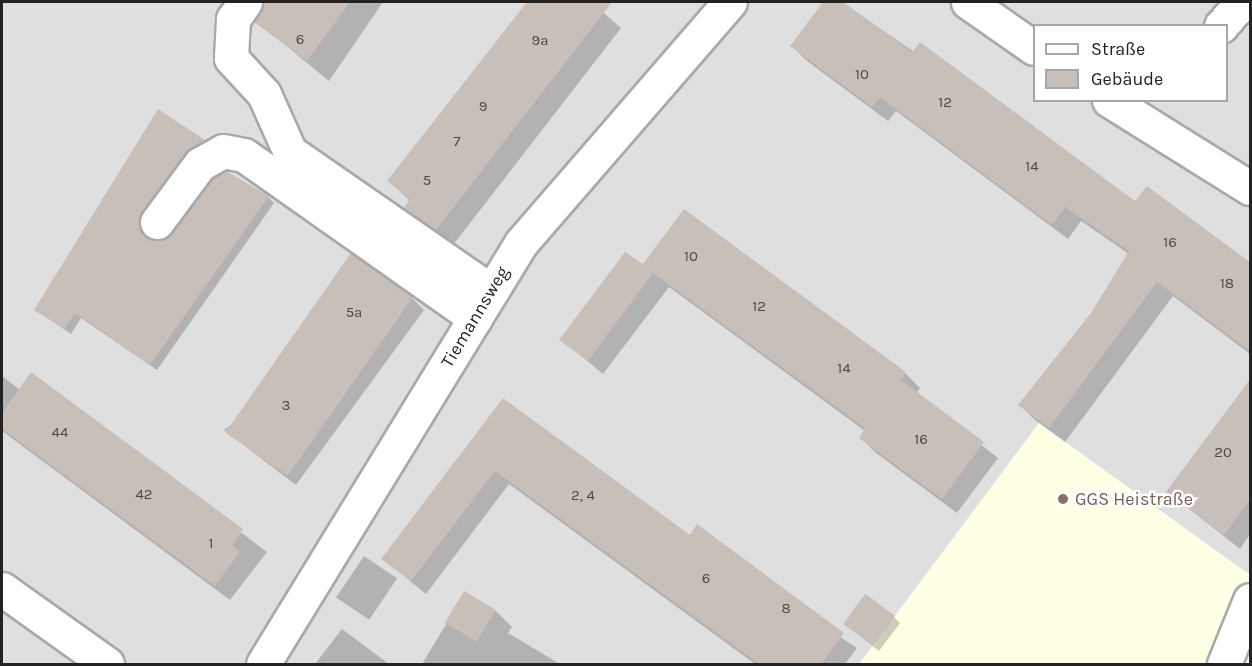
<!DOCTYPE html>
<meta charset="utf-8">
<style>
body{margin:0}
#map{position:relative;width:1252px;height:666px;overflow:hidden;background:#f2efe9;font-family:Karla,sans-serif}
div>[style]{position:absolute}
.residential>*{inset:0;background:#e0dfdf}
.education>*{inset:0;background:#ffffe5}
.shadow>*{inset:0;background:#0003;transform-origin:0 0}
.building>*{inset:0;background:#c7bfb8;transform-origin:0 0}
.roads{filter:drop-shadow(2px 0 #a9a9a9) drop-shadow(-2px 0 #a9a9a9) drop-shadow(0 2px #a9a9a9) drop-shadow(0 -2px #a9a9a9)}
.minor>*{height:33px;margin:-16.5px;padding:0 16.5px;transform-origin:16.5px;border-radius:16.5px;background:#fff}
.dots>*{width:16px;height:16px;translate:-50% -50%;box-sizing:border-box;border:3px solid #fff;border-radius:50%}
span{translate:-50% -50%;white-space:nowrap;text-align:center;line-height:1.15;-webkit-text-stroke:5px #fff;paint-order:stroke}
.number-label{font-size:15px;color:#4b4948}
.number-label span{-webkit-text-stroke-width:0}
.street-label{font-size:18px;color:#222}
.education-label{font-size:18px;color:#785e54}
.left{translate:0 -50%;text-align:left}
.frame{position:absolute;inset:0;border:3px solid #222;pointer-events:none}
.legend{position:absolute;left:1033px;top:24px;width:195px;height:78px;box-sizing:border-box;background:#fff;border:2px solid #a7a7a7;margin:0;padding:8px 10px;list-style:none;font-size:18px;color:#222}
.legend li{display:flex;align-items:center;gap:12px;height:30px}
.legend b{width:30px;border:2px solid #a7a7a7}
</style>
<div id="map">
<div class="residential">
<div style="clip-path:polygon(evenodd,2px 2px,1250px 2px,1250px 664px,2px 664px,2px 2px,1034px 26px,1226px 26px,1226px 100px,1034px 100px,1034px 26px)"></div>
</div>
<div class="education">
<div style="clip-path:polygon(1039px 423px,1250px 575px,1250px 664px,859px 664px)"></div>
</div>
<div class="shadow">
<div style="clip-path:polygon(269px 2px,383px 2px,329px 81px,256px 21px)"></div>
<div style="clip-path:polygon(528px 2px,591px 2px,621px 28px,453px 245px,406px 208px,410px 201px,389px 181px)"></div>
<div style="clip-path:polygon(824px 2px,841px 2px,1136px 203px,1250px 265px,1250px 354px,1173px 296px,1065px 442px,1035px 420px,1020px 405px,1092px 314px,1129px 254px,1081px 221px,1068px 239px,896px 111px,888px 121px,807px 61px,792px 46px)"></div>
<div style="clip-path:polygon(159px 111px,210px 147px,144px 228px,149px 240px,155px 242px,268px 197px,274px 203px,157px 370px,81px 318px,71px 334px,36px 310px)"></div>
<div style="clip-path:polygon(684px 211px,905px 373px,920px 388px,916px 394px,998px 458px,957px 513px,876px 453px,861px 438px,865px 431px,669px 287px,603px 374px,561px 339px,643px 266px)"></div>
<div style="clip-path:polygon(412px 298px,424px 310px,296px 485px,224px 430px)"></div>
<div style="clip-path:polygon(32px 374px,267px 552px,230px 600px,2px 431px,2px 376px,20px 390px)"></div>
<div style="clip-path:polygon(1250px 380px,1250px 534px,1240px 549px,1168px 492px)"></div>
<div style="clip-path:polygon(503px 400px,691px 537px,857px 648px,845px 664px,755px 664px,509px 484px,426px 594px,383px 559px)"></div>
<div style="left:364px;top:556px;width:40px;height:50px;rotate:34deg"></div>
<div style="clip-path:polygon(465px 593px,496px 611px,512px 627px,508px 633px,560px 664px,422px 664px)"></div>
<div style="clip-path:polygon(894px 617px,900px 623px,879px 651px,845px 624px)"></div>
<div style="clip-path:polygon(342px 629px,389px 664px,315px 664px)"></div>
</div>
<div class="building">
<div style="clip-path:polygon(263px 2px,350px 2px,307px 61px,254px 22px)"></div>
<div style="clip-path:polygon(527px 2px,612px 2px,436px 230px,404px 208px,410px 199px,387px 181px)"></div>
<div style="clip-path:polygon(823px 2px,843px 2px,912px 52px,920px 42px,1135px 201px,1147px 186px,1251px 263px,1251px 352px,1157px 282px,1049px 428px,1018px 405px,1091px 313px,1129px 251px,1065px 207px,1052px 225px,880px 97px,872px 107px,790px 46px)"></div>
<div style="clip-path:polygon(158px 109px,205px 140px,185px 153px,142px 211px,138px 220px,145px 237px,155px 241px,172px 234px,213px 178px,226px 171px,269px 196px,150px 365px,75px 313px,64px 329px,34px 310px)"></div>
<div style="clip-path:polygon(684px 209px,906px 372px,901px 380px,984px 442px,942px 499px,859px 438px,865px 428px,653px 273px,588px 361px,559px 340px,625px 252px,643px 264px)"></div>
<div style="left:351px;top:253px;width:76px;height:219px;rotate:35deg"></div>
<div style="clip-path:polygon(31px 372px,243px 529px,232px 546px,240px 552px,215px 586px,2px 429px,2px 413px)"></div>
<div style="clip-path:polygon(1251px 378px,1251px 498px,1224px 535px,1166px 492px)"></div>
<div style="clip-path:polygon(503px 398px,690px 535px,697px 524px,844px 633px,821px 664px,759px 664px,495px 471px,411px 581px,381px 559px)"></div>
<div style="left:464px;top:591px;width:37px;height:37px;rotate:31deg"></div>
<div style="left:865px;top:594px;width:37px;height:37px;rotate:36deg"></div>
</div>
<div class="roads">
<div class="minor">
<div style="left:245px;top:2px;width:21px;rotate:125deg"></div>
<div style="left:233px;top:19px;width:39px;rotate:93deg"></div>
<div style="left:231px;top:58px;width:49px;rotate:47.5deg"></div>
<div style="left:264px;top:94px;width:64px;rotate:65.9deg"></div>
<div style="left:290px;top:152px;width:244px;rotate:34.7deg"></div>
<div style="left:968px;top:2px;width:80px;rotate:34.9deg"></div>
<div style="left:1221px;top:26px;width:32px;rotate:-49deg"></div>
<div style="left:1109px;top:100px;width:166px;rotate:32deg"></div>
<div style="left:157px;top:222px;width:72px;rotate:-53.4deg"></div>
<div style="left:200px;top:164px;width:26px;rotate:-29deg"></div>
<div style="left:223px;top:151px;width:21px;rotate:11deg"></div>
<div style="left:244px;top:155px;width:283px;rotate:35.2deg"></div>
<div style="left:2px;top:589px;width:129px;rotate:35.5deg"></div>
<div style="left:263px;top:664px;width:494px;rotate:-58.5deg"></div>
<div style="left:521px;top:243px;width:319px;rotate:-49.1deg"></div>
<div style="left:1224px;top:664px;width:69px;rotate:-67.9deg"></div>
</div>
</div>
<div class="dots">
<div style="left:1063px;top:499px;background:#8d6e63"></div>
</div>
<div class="number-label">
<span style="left:300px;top:40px">6</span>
<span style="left:540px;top:41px">9a</span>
<span style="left:862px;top:75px">10</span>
<span style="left:945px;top:103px">12</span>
<span style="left:483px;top:107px">9</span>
<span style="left:457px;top:142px">7</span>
<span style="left:1032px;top:167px">14</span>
<span style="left:427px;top:181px">5</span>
<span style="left:1170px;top:243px">16</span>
<span style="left:691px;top:257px">10</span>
<span style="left:1227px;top:284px">18</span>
<span style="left:759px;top:307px">12</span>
<span style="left:354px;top:313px">5a</span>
<span style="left:844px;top:369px">14</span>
<span style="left:286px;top:406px">3</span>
<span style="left:60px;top:433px">44</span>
<span style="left:921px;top:440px">16</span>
<span style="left:1223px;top:453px">20</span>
<span style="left:144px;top:495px">42</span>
<span style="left:583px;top:496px">2, 4</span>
<span style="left:211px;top:544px">1</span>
<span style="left:706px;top:579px">6</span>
<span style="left:786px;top:609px">8</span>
</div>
<div class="street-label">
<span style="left:475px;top:317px;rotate:-59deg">Tiemannsweg</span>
</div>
<div class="education-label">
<span class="left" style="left:1075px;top:499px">GGS Heistraße</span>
</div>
<div class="frame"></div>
<ul class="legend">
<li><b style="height:8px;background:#fff"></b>Straße</li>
<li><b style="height:16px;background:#c7bfb8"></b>Gebäude</li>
</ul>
</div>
